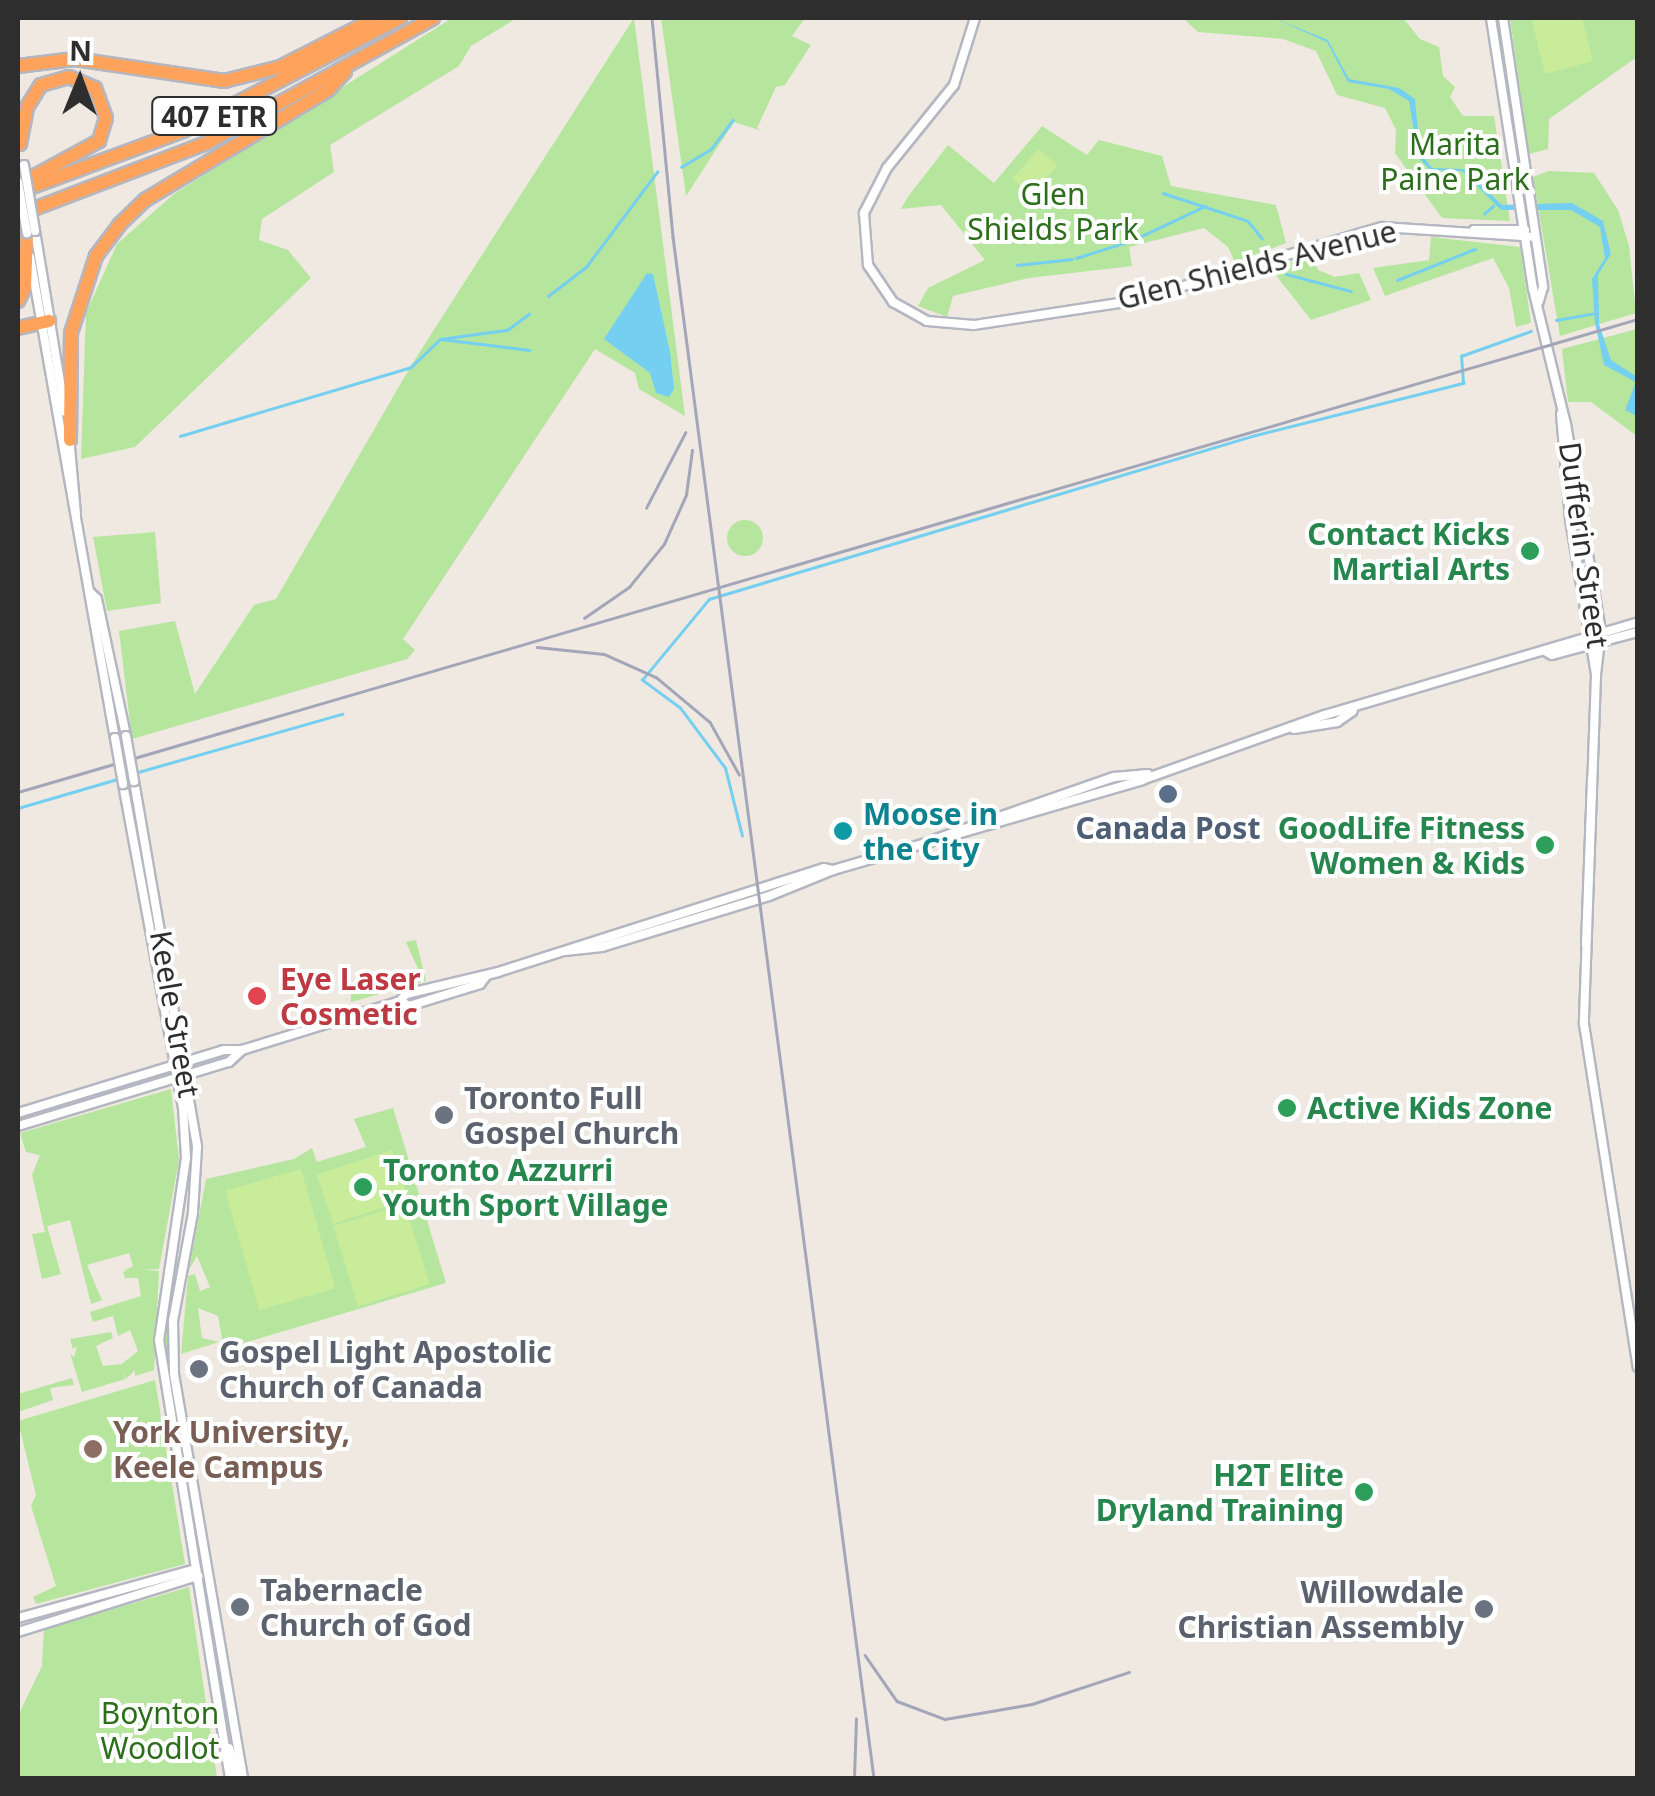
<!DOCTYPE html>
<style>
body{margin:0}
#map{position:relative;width:1655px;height:1796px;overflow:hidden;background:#efe9e1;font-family:"Noto Sans",sans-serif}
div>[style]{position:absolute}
.green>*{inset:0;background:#b6e59e}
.round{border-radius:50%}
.pitch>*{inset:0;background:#c9ec9a;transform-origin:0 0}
.water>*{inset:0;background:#75cff0}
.stream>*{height:2.5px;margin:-1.25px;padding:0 1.25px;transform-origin:1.25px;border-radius:1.25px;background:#75cff0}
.roads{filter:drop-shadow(2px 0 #b4b7c1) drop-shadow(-2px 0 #b4b7c1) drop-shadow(0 2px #b4b7c1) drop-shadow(0 -2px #b4b7c1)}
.secondary>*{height:8px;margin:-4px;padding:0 4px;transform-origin:4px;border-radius:4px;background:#fff}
.highway>*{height:12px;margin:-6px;padding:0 6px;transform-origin:6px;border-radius:6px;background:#ffa35c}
.rail>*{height:2.5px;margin:-1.25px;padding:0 1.25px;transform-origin:1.25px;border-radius:1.25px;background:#a3a6b8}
.bridges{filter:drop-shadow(2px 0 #b4b7c1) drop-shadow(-2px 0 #b4b7c1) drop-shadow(0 2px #b4b7c1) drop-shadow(0 -2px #b4b7c1)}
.secondary-bridge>*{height:8px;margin:-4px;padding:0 4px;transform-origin:4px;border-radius:4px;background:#fff}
.dots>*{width:28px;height:28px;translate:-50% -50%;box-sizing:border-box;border:5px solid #fff;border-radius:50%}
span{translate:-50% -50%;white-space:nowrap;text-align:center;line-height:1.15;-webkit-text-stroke:8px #fff;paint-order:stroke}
.shield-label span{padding:2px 8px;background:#fff;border:2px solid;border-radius:8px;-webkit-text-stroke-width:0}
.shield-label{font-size:28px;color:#2e2e2e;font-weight:700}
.park-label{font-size:30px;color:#2c6e1b}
.street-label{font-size:30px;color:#2e2e2e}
.leisure-label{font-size:30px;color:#27864d;font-weight:700}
.right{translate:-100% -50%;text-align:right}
.left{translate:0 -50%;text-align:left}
.culture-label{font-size:30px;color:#0d838f;font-weight:700}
.service-label{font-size:30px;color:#4e5e75;font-weight:700}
.health-label{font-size:30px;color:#be3a42;font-weight:700}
.worship-label{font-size:30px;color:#5b616d;font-weight:700}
.education-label{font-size:30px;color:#785e54;font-weight:700}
.frame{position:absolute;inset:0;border:20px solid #2e2e2e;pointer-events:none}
.north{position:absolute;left:30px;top:30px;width:100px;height:100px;-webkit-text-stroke:8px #fff;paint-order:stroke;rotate:1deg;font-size:28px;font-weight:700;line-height:40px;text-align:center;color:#2e2e2e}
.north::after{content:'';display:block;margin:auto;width:35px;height:45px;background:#2e2e2e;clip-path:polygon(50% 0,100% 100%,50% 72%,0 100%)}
</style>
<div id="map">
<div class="green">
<div style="clip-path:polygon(452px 18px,517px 18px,471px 46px,459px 66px,330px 145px,334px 172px,262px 219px,259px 240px,288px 250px,311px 278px,135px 447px,81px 459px,86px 313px,117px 244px,174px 194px)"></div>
<div style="clip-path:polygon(634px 18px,685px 416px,639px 389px,635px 373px,595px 349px,403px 639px,415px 650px,407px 659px,132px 739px,119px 631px,175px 621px,195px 694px,254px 605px,276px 599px,412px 364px)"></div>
<div style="clip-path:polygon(661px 18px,805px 18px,792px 36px,811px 45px,785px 85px,776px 87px,757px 128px,762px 131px,734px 122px,686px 196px)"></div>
<div style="clip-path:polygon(1183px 18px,1403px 18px,1420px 39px,1439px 47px,1443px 76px,1455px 87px,1450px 97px,1463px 116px,1494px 116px,1510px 221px,1442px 218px,1395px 153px,1396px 130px,1385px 108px,1337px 95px,1316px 51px,1283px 39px,1198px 32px)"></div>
<div style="clip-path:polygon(1510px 18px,1637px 18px,1637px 57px,1549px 119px,1548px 149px,1529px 154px)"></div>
<div style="clip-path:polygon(1042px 126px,1087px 155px,1099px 140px,1162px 156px,1171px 186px,1276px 205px,1286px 243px,1235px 262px,1228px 247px,1204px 228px,1129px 247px,1132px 266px,1029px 278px,953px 296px,947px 317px,918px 306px,928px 288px,985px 260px,941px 205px,901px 209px,907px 198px,948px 145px,994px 183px)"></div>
<div style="clip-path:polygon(1549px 171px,1594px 173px,1618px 210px,1629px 246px,1636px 313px,1560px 336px,1533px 177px)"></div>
<div style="clip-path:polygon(1431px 237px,1520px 247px,1531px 323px,1516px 327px,1509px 288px,1493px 258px,1385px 296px,1373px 268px,1429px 260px)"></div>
<div style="clip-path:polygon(1310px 255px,1318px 270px,1335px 277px,1359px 273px,1371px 300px,1311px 320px,1271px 269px)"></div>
<div style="clip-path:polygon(1637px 329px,1637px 436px,1591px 402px,1568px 402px,1562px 349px)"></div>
<div class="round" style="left:727px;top:520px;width:36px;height:36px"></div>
<div style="clip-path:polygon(155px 532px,161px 603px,107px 611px,93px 537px)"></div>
<div style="clip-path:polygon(416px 940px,426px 981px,351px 1002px,351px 994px,412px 979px,418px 969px,406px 942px)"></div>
<div style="clip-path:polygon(171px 1089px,179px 1160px,159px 1269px,123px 1271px,133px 1266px,129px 1253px,87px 1265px,102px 1300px,91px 1304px,70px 1220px,47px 1226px,61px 1274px,42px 1279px,32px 1234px,45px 1232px,32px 1175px,40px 1155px,26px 1152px,20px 1133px)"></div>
<div style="clip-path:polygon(393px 1108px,446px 1283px,224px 1349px,218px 1316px,198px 1308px,202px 1338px,219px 1342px,181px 1354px,188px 1276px,195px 1274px,200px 1291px,210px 1287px,197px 1256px,189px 1270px,206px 1179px,294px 1159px,312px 1148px,317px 1162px,366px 1147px,354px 1119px)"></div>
<div style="clip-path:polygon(179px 1245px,173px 1301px,180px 1440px,162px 1336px)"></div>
<div style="clip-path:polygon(135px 1269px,159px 1271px,154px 1370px,135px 1376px,135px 1370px,126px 1379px,123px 1369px,125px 1379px,82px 1392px,70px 1353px,74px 1357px,77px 1346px,73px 1349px,70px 1339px,111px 1332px,113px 1338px,96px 1346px,103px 1366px,122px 1364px,138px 1351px,130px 1330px,118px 1336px,113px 1316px,93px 1322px,90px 1312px,141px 1296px,138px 1278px,125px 1278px,123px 1272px)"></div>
<div style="clip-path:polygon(72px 1378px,74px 1385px,50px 1388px,53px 1400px,18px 1412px,18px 1394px)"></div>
<div style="clip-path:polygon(155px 1380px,185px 1564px,36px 1604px,33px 1597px,56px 1586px,31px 1506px,36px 1495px,18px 1421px)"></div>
<div style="clip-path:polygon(189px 1587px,217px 1778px,18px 1778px,18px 1716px,42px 1666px,44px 1629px)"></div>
</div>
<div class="pitch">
<div style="clip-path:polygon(1531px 18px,1582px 18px,1593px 61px,1545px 74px)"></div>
<div style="left:1039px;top:149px;width:25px;height:40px;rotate:42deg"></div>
<div style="left:392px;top:1150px;width:52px;height:79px;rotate:72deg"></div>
<div style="left:301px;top:1169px;width:124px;height:79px;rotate:74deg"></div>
<div style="left:405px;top:1204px;width:84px;height:75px;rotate:73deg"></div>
</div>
<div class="water">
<div style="clip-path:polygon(1273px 18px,1328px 40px,1349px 79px,1399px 88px,1415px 99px,1420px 152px,1432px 168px,1464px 169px,1502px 205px,1572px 203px,1603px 221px,1611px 254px,1598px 275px,1599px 324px,1611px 360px,1637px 377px,1637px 416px,1625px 410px,1636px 382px,1604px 365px,1595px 323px,1592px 279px,1605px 258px,1600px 227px,1571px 210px,1501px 210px,1462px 171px,1430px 170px,1418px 157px,1409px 101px,1389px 89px,1348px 82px,1327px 42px)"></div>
<div style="clip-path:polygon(647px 273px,653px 274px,670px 352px,674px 389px,669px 397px,656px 393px,650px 373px,604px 339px)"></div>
</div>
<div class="stream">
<div style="left:681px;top:167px;width:35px;rotate:-31deg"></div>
<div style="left:711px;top:149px;width:36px;rotate:-53deg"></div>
<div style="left:1163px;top:193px;width:89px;rotate:18.2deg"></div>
<div style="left:1248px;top:221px;width:22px;rotate:51deg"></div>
<div style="left:1484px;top:214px;width:12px;rotate:-42deg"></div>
<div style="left:1129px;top:242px;width:84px;rotate:-25.3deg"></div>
<div style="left:1076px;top:258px;width:50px;rotate:-17.4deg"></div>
<div style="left:1017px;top:265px;width:55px;rotate:-6.2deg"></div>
<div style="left:1286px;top:274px;width:67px;rotate:14.7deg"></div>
<div style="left:1397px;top:280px;width:84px;rotate:-21.7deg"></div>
<div style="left:548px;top:296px;width:48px;rotate:-37.3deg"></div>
<div style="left:586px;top:267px;width:119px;rotate:-53.2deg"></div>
<div style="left:1556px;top:320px;width:41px;rotate:-9.9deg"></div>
<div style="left:441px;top:339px;width:89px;rotate:7.1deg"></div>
<div style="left:180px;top:436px;width:241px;rotate:-16.6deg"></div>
<div style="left:411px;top:367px;width:40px;rotate:-44deg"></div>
<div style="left:440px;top:339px;width:68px;rotate:-7.7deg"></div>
<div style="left:507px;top:330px;width:27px;rotate:-36deg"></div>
<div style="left:124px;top:776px;width:227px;rotate:-15.9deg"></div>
<div style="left:18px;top:808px;width:103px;rotate:-16.3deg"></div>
<div style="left:742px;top:836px;width:70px;rotate:-104deg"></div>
<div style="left:725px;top:768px;width:75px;rotate:-126.9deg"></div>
<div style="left:680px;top:708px;width:47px;rotate:-143.6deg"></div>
<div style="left:642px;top:680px;width:105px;rotate:-50.4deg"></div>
<div style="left:709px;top:599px;width:567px;rotate:-16.71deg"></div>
<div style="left:1252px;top:436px;width:218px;rotate:-14.1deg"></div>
<div style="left:1463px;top:383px;width:27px;rotate:-94deg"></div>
<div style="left:1461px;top:356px;width:74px;rotate:-19.7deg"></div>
</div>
<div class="roads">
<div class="secondary">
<div style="left:975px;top:18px;width:70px;rotate:107.4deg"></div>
<div style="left:954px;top:85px;width:107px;rotate:128.9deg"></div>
<div style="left:887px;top:168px;width:51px;rotate:117.1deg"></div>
<div style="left:864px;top:213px;width:52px;rotate:85.6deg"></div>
<div style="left:868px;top:265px;width:45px;rotate:56deg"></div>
<div style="left:893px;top:302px;width:39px;rotate:29deg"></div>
<div style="left:927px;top:321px;width:47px;rotate:4.9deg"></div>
<div style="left:974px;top:325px;width:161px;rotate:-8.6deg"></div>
<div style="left:1133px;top:301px;width:260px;rotate:-16.6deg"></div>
<div style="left:1382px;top:227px;width:153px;rotate:3.7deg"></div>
<div style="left:1491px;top:18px;width:274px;rotate:81.2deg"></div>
<div style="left:1533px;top:289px;width:139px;rotate:76.3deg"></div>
<div style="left:1566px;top:424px;width:210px;rotate:80.4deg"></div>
<div style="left:1601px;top:631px;width:44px;rotate:96.5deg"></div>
<div style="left:1503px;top:18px;width:272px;rotate:81.5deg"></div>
<div style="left:1543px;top:287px;width:15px;rotate:106deg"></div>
<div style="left:1474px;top:230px;width:51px"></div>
<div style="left:35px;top:231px;width:183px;rotate:80.6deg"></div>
<div style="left:30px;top:257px;width:488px;rotate:80deg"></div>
<div style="left:1561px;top:414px;width:105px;rotate:85.1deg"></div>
<div style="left:1570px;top:519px;width:158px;rotate:80.5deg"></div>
<div style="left:1596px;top:675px;width:349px;rotate:92deg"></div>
<div style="left:1584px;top:1024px;width:347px;rotate:81.1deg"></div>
<div style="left:69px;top:436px;width:79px;rotate:84.9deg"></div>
<div style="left:89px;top:591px;width:11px;rotate:45deg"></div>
<div style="left:97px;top:599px;width:140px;rotate:78deg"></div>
<div style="left:1545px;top:651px;width:8px;rotate:30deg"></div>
<div style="left:1552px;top:655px;width:89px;rotate:-15deg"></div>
<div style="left:1294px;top:729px;width:44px;rotate:-9.2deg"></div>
<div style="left:1337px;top:722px;width:19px;rotate:-35deg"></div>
<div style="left:134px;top:781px;width:371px;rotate:80.2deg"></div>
<div style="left:197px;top:1147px;width:66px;rotate:93.5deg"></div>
<div style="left:193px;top:1213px;width:110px;rotate:100.5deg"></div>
<div style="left:173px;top:1321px;width:53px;rotate:88.9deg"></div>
<div style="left:174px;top:1374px;width:410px;rotate:80.3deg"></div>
<div style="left:123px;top:784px;width:329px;rotate:79.5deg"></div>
<div style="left:183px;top:1107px;width:51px;rotate:86.6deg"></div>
<div style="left:186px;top:1158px;width:184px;rotate:98.4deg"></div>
<div style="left:159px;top:1340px;width:444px;rotate:80.8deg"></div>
<div style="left:930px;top:841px;width:195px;rotate:-19.2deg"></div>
<div style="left:1114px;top:777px;width:34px;rotate:-5deg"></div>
<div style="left:1586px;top:944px;width:166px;rotate:-87.9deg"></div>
<div style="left:565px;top:951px;width:37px;rotate:-6deg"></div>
<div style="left:602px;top:947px;width:175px;rotate:-17deg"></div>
<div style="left:769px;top:896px;width:69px;rotate:-22.1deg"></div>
<div style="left:833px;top:870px;width:322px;rotate:-16.2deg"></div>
<div style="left:1142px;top:780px;width:194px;rotate:-19.6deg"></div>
<div style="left:1325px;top:715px;width:327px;rotate:-16.5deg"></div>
<div style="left:400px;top:1001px;width:10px;rotate:29deg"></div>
<div style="left:409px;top:1006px;width:74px;rotate:-17.2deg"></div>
<div style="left:480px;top:984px;width:11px;rotate:-52deg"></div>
<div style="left:18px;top:1113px;width:215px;rotate:-17deg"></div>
<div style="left:224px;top:1050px;width:18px"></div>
<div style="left:242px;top:1050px;width:165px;rotate:-17.2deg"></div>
<div style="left:400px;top:1001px;width:9px;rotate:-49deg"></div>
<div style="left:406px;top:994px;width:95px;rotate:-13.4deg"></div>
<div style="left:498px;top:972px;width:342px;rotate:-17.7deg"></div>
<div style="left:824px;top:868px;width:9px;rotate:13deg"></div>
<div style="left:18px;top:1126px;width:220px;rotate:-16.9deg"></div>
<div style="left:229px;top:1062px;width:18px;rotate:-43deg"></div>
<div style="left:18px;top:1618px;width:185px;rotate:-15.4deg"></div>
<div style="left:18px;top:1632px;width:189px;rotate:-17.3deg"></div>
<div style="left:229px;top:1748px;width:31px;rotate:73deg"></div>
</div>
<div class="highway">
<div style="left:18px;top:66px;width:57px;rotate:-7deg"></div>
<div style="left:75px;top:59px;width:151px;rotate:8.4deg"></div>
<div style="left:224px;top:81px;width:58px;rotate:-14deg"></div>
<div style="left:280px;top:67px;width:108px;rotate:-27deg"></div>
<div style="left:20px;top:144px;width:38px;rotate:-79deg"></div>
<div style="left:27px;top:107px;width:26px;rotate:-58deg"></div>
<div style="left:41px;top:85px;width:29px;rotate:-16deg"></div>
<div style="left:69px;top:77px;width:28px;rotate:23deg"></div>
<div style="left:95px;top:88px;width:32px;rotate:70deg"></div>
<div style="left:106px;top:118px;width:24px;rotate:107deg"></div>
<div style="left:99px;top:141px;width:88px;rotate:151.4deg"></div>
<div style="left:18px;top:192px;width:176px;rotate:-20.3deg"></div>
<div style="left:183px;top:131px;width:245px;rotate:-27.5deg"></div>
<div style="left:18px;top:215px;width:202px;rotate:-20.9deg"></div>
<div style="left:207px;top:143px;width:258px;rotate:-28.9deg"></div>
<div style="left:18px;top:301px;width:16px;rotate:-63deg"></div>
<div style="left:25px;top:287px;width:54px;rotate:-87.9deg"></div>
<div style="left:18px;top:328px;width:32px;rotate:-13deg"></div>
<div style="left:70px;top:440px;width:107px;rotate:-89.5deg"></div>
<div style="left:71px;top:333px;width:81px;rotate:-72deg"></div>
<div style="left:96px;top:256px;width:39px;rotate:-53deg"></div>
<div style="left:119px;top:225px;width:36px;rotate:-44deg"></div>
<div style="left:145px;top:200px;width:214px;rotate:-31deg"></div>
<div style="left:328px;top:90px;width:25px;rotate:-47deg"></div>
</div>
</div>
<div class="rail">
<div style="left:652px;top:18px;width:220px;rotate:84.5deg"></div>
<div style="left:673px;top:237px;width:1554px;rotate:82.57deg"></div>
<div style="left:646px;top:508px;width:85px;rotate:-62.5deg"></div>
<div style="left:584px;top:618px;width:55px;rotate:-34.6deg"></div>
<div style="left:629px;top:587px;width:55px;rotate:-50.9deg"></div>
<div style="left:664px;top:544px;width:54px;rotate:-65.8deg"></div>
<div style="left:686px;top:495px;width:45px;rotate:-82.4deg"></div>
<div style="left:537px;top:647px;width:67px;rotate:6deg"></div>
<div style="left:604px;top:654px;width:57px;rotate:23.9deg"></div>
<div style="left:656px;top:677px;width:70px;rotate:39.8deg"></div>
<div style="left:710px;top:722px;width:60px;rotate:60.9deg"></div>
<div style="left:18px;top:792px;width:1688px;rotate:-16.28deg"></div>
<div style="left:865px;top:1655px;width:56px;rotate:55.2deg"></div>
<div style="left:897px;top:1701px;width:51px;rotate:20.6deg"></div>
<div style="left:945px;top:1719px;width:88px;rotate:-9.8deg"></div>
<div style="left:1032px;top:1704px;width:102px;rotate:-18.3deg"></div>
<div style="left:854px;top:1778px;width:59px;rotate:-88.1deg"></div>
</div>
<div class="bridges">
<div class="secondary-bridge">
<div style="left:24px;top:165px;width:67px;rotate:80.5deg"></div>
<div style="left:18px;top:182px;width:52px;rotate:80deg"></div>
<div style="left:126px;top:736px;width:46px;rotate:79.9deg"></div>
<div style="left:115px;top:738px;width:47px;rotate:80.1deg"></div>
</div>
</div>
<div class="dots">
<div style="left:1530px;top:551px;background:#2e9e5b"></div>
<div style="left:1168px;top:794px;background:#5c6f8a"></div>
<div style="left:843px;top:831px;background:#0f9aa8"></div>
<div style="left:1545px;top:845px;background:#2e9e5b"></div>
<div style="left:257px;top:996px;background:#e0444e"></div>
<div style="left:1287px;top:1108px;background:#2e9e5b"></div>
<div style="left:444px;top:1115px;background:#6b7280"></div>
<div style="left:363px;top:1187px;background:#2e9e5b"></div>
<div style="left:199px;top:1369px;background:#6b7280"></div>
<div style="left:93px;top:1449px;background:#8d6e63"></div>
<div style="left:1364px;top:1492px;background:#2e9e5b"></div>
<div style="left:240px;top:1607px;background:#6b7280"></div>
<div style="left:1484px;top:1609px;background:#6b7280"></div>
</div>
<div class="shield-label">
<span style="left:214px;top:116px">407 ETR</span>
</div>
<div class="park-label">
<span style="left:1455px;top:161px">Marita<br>Paine Park</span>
<span style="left:1053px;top:211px">Glen<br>Shields Park</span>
<span style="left:160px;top:1730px">Boynton<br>Woodlot</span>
</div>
<div class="street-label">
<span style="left:1257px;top:265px;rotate:-14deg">Glen Shields Avenue</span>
<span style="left:1584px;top:545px;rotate:82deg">Dufferin Street</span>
<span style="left:175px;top:1014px;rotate:80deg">Keele Street</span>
</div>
<div class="leisure-label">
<span class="right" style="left:1510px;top:551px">Contact Kicks<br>Martial Arts</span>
<span class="right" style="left:1525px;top:845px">GoodLife Fitness<br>Women &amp; Kids</span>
<span class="left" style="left:1307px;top:1108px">Active Kids Zone</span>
<span class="left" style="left:383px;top:1187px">Toronto Azzurri<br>Youth Sport Village</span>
<span class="right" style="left:1344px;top:1492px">H2T Elite<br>Dryland Training</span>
</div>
<div class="culture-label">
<span class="left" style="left:863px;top:831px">Moose in<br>the City</span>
</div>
<div class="service-label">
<span style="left:1168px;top:828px">Canada Post</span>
</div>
<div class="health-label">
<span class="left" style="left:280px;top:996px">Eye Laser<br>Cosmetic</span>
</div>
<div class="worship-label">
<span class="left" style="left:464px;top:1115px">Toronto Full<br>Gospel Church</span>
<span class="left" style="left:219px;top:1369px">Gospel Light Apostolic<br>Church of Canada</span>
<span class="left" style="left:260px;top:1607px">Tabernacle<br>Church of God</span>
<span class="right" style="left:1464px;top:1609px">Willowdale<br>Christian Assembly</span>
</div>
<div class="education-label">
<span class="left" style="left:113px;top:1449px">York University,<br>Keele Campus</span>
</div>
<div class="frame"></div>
<div class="north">N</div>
</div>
